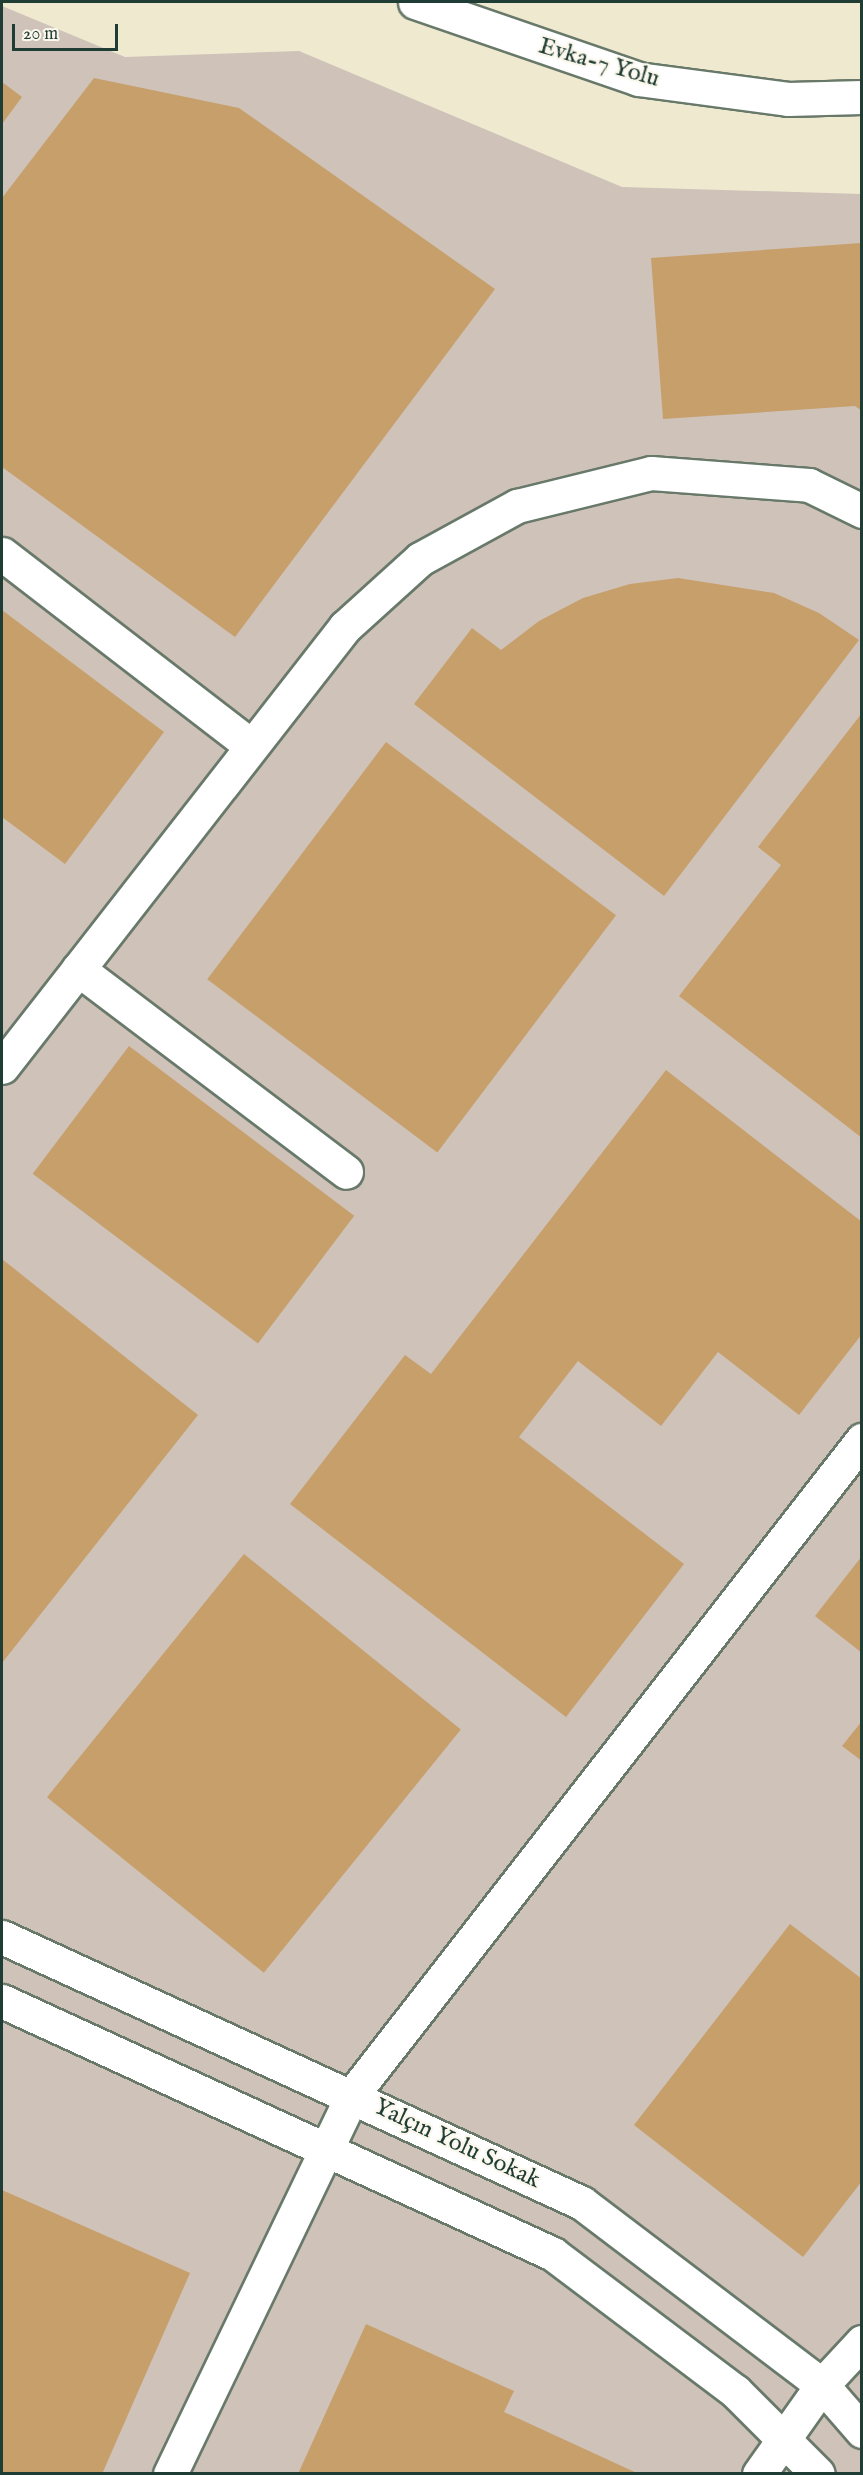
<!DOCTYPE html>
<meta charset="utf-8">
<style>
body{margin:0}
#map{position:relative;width:863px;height:2475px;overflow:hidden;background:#efe9cf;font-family:"IM FELL English",serif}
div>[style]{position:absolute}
.industrial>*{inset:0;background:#cec2b9}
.building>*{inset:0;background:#c79f6b;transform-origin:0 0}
.roads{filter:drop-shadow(2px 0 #68796a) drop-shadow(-2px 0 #68796a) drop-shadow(0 2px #68796a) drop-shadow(0 -2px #68796a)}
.minor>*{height:33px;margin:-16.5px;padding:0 16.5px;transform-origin:16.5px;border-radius:16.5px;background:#fff}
span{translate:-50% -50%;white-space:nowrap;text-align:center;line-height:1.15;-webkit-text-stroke:4.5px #fbf7ec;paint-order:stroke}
.street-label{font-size:24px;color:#1f3d34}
.frame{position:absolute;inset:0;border:3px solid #1f3d34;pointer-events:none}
.scale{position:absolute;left:12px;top:24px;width:106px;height:27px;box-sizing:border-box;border:3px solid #1f3d34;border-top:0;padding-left:8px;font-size:18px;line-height:21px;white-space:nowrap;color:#1f3d34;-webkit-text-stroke:4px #fbf7ec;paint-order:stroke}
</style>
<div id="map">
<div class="industrial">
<div style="clip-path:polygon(2px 6px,125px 57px,299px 51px,622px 187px,861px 194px,861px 2473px,2px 2473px)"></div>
</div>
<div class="building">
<div style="clip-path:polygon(94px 78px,239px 108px,495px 289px,235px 637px,2px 467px,2px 198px)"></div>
<div style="clip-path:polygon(2px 82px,22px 97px,2px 124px)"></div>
<div style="clip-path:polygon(861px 243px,862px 411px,855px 406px,663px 419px,651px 258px)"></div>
<div style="clip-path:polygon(678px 578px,774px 593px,819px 613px,859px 640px,664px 896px,414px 704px,472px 628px,501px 650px,539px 621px,583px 598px,630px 584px)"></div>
<div style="clip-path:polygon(2px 610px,164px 732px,65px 864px,2px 817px)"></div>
<div style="clip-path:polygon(862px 713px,862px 1138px,679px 996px,781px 865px,758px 847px)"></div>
<div style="left:386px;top:742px;width:288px;height:297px;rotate:37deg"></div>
<div style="left:129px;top:1046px;width:282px;height:160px;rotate:37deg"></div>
<div style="clip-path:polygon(666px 1070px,862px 1222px,862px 1334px,799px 1415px,718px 1352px,661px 1426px,578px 1361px,519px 1437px,684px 1564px,566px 1717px,290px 1504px,405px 1355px,431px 1374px)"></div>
<div style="clip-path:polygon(2px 1259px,198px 1415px,2px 1663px)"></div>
<div style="left:244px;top:1554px;width:279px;height:313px;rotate:39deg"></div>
<div style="clip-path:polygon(862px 1556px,862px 1653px,815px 1616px)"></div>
<div style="clip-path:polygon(862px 1721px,862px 1761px,842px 1746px)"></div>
<div style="clip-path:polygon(790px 1924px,862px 1979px,862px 2181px,803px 2257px,634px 2125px)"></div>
<div style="clip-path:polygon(2px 2190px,190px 2273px,102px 2474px,2px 2474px)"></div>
<div style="clip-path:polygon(366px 2324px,514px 2391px,504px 2412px,639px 2474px,298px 2474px)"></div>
</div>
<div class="roads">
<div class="minor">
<div style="left:415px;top:2px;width:236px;rotate:19deg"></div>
<div style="left:638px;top:79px;width:151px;rotate:7.6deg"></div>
<div style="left:788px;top:99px;width:74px;rotate:-1.5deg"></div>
<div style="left:2px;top:554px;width:314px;rotate:37.6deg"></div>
<div style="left:78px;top:969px;width:336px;rotate:37.1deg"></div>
<div style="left:2px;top:1067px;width:558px;rotate:-52.06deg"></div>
<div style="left:345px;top:627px;width:101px;rotate:-42.2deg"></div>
<div style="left:420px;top:559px;width:111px;rotate:-28.7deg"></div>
<div style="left:517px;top:506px;width:138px;rotate:-13.8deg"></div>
<div style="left:651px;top:473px;width:158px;rotate:4.3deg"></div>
<div style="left:809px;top:485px;width:59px;rotate:26.1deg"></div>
<div style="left:2px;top:1937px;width:638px;rotate:24.64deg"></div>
<div style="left:582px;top:2203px;width:301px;rotate:37.2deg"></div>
<div style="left:822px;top:2385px;width:61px;rotate:49deg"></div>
<div style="left:2px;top:2001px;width:606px;rotate:24.66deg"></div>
<div style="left:553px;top:2254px;width:228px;rotate:37deg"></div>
<div style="left:735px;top:2391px;width:117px;rotate:45deg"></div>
<div style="left:170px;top:2474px;width:422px;rotate:-64.3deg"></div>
<div style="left:353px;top:2094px;width:829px;rotate:-52.11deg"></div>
<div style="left:759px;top:2474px;width:109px;rotate:-54.7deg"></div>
<div style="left:822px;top:2385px;width:59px;rotate:-47.1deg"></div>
</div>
</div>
<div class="street-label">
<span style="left:599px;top:63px;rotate:16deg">Evka-7 Yolu</span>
<span style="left:457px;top:2144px;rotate:25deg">Yalçın Yolu Sokak</span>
</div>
<div class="frame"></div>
<div class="scale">20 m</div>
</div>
